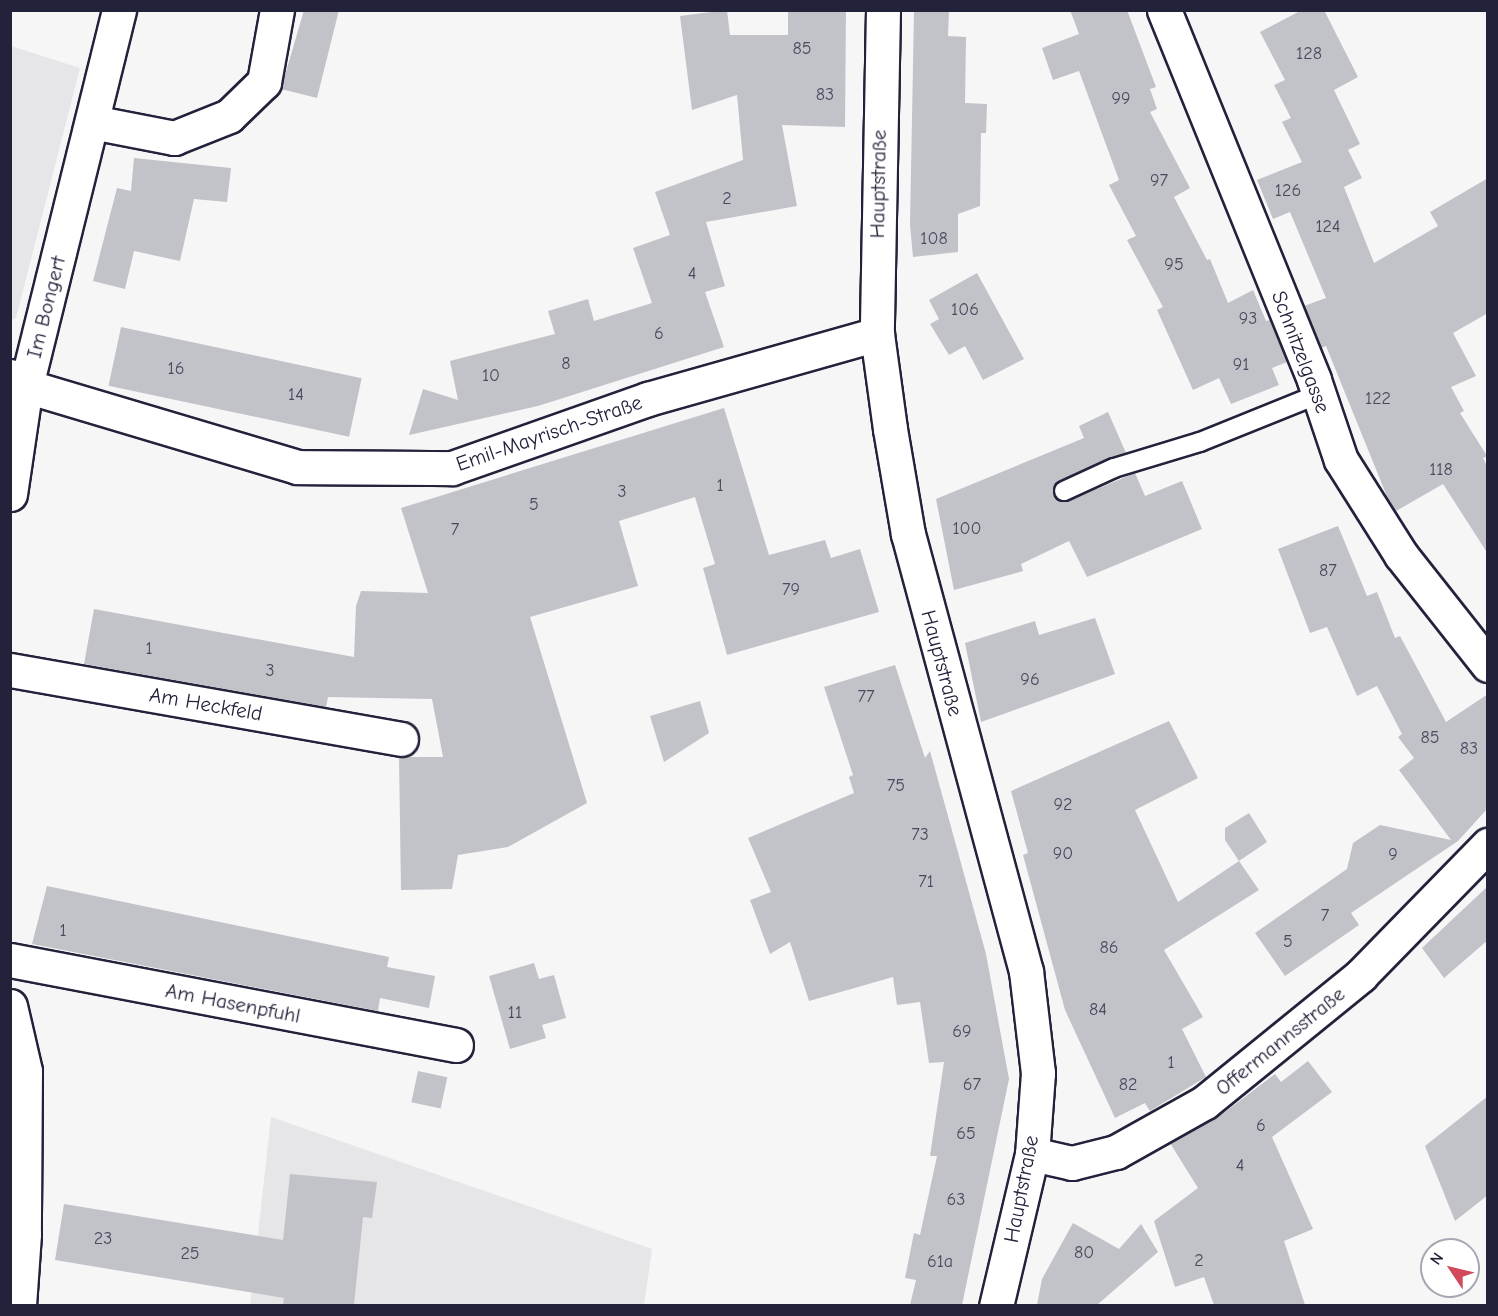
<!DOCTYPE html>
<meta charset="utf-8">
<style>
body{margin:0}
#map{position:relative;width:1498px;height:1316px;overflow:hidden;background:#f6f6f7;font-family:"Comic Neue",sans-serif}
div>[style]{position:absolute}
.built>*{inset:0;background:#e6e6e9}
.building>*{inset:0;background:#c2c2c9;transform-origin:0 0}
.roads{filter:drop-shadow(2px 0 #22223b) drop-shadow(-2px 0 #22223b) drop-shadow(0 2px #22223b) drop-shadow(0 -2px #22223b)}
.service>*{height:18px;margin:-9px;padding:0 9px;transform-origin:9px;border-radius:9px;background:#fff}
.minor>*{height:33px;margin:-16.5px;padding:0 16.5px;transform-origin:16.5px;border-radius:16.5px;background:#fff}
.secondary>*{height:33px;margin:-16.5px;padding:0 16.5px;transform-origin:16.5px;border-radius:16.5px;background:#fff}
span{translate:-50% -50%;white-space:nowrap;text-align:center;line-height:1.15;-webkit-text-stroke:5px #fff;paint-order:stroke}
.number-label{font-size:18px;color:#4a4a5e}
.number-label span{-webkit-text-stroke-width:0}
.street-label{font-size:21px;color:#22223b}
.frame{position:absolute;inset:0;border:12px solid #22223b;pointer-events:none}
.north{position:absolute;left:1420px;top:1238px;width:60px;height:60px;box-sizing:border-box;background:#fff;border:2px solid #a7a7b1;border-radius:50%;rotate:305deg;font-size:16px;font-weight:700;line-height:24px;text-align:center;color:#22223b}
.north::after{content:'';display:block;margin:auto;width:21px;height:27px;background:#d1495b;clip-path:polygon(50% 0,100% 100%,50% 72%,0 100%)}
</style>
<div id="map">
<div class="built">
<div style="clip-path:polygon(11px 46px,80px 68px,16px 318px,11px 320px)"></div>
<div style="clip-path:polygon(271px 1117px,652px 1249px,644px 1305px,250px 1306px)"></div>
</div>
<div class="building">
<div style="clip-path:polygon(304px 10px,339px 10px,317px 98px,281px 89px)"></div>
<div style="clip-path:polygon(727px 10px,730px 35px,788px 35px,788px 10px,846px 10px,845px 127px,782px 125px,797px 206px,706px 222px,725px 286px,705px 292px,724px 347px,538px 406px,409px 435px,423px 389px,458px 400px,450px 361px,555px 334px,548px 311px,588px 299px,594px 321px,652px 303px,633px 248px,670px 235px,655px 192px,743px 160px,737px 95px,692px 110px,680px 16px)"></div>
<div style="clip-path:polygon(914px 10px,949px 10px,948px 36px,966px 37px,965px 103px,987px 104px,986px 133px,981px 133px,980px 206px,958px 214px,958px 252px,913px 257px,910px 225px)"></div>
<div style="clip-path:polygon(1070px 10px,1127px 10px,1156px 87px,1150px 89px,1157px 109px,1150px 112px,1190px 188px,1174px 197px,1207px 260px,1210px 259px,1228px 303px,1253px 290px,1266px 321px,1270px 320px,1287px 362px,1272px 368px,1279px 385px,1231px 404px,1219px 378px,1193px 390px,1157px 310px,1163px 307px,1127px 240px,1136px 236px,1109px 185px,1119px 180px,1079px 71px,1053px 80px,1042px 48px,1079px 34px)"></div>
<div style="clip-path:polygon(1302px 10px,1324px 10px,1358px 77px,1334px 90px,1360px 144px,1348px 150px,1362px 178px,1344px 187px,1374px 263px,1438px 226px,1430px 212px,1488px 178px,1488px 313px,1453px 333px,1476px 376px,1451px 387px,1464px 411px,1460px 413px,1487px 456px,1483px 458px,1488px 468px,1488px 554px,1443px 484px,1396px 511px,1388px 499px,1326px 346px,1321px 348px,1304px 306px,1326px 298px,1290px 212px,1273px 219px,1257px 180px,1302px 162px,1282px 122px,1291px 118px,1274px 85px,1285px 80px,1260px 32px)"></div>
<div style="clip-path:polygon(134px 158px,231px 168px,227px 202px,194px 199px,180px 261px,134px 251px,125px 289px,93px 281px,117px 188px,131px 191px)"></div>
<div style="clip-path:polygon(977px 273px,1024px 359px,983px 380px,965px 346px,949px 355px,930px 324px,939px 319px,929px 300px)"></div>
<div style="left:121px;top:327px;width:246px;height:60px;rotate:12deg"></div>
<div style="clip-path:polygon(724px 408px,769px 555px,825px 540px,831px 558px,860px 549px,879px 612px,727px 655px,703px 568px,715px 564px,695px 497px,619px 521px,638px 586px,530px 617px,587px 803px,508px 847px,458px 855px,452px 889px,401px 890px,399px 757px,443px 757px,432px 699px,328px 697px,326px 707px,84px 664px,94px 609px,354px 657px,356px 606px,361px 591px,428px 593px,401px 508px)"></div>
<div style="clip-path:polygon(1108px 412px,1126px 453px,1059px 481px,1053px 489px,1054px 496px,1068px 501px,1135px 473px,1145px 496px,1182px 481px,1202px 529px,1087px 577px,1069px 541px,1021px 564px,1023px 571px,954px 590px,936px 499px,1084px 438px,1079px 426px)"></div>
<div style="clip-path:polygon(1338px 526px,1367px 596px,1377px 592px,1395px 638px,1400px 636px,1446px 722px,1488px 694px,1488px 808px,1458px 841px,1351px 913px,1359px 925px,1285px 976px,1255px 933px,1347px 869px,1353px 843px,1380px 825px,1451px 840px,1399px 770px,1414px 758px,1398px 737px,1402px 734px,1377px 686px,1357px 696px,1327px 627px,1310px 633px,1278px 549px)"></div>
<div style="clip-path:polygon(1095px 618px,1115px 674px,981px 722px,965px 643px,1035px 621px,1039px 635px)"></div>
<div style="clip-path:polygon(895px 665px,925px 758px,930px 751px,956px 845px,986px 954px,1009px 1079px,962px 1305px,910px 1305px,916px 1280px,905px 1278px,914px 1233px,920px 1235px,937px 1156px,930px 1156px,944px 1062px,929px 1063px,920px 1002px,897px 1005px,893px 977px,809px 1001px,790px 942px,770px 954px,750px 900px,771px 892px,748px 838px,854px 793px,849px 777px,853px 775px,824px 687px)"></div>
<div style="clip-path:polygon(700px 701px,709px 733px,664px 762px,650px 716px)"></div>
<div style="clip-path:polygon(1169px 721px,1198px 778px,1135px 810px,1178px 902px,1239px 861px,1259px 890px,1164px 950px,1203px 1017px,1182px 1029px,1206px 1077px,1150px 1111px,1145px 1103px,1115px 1118px,1065px 1010px,1023px 855px,1028px 853px,1011px 791px)"></div>
<div style="clip-path:polygon(1249px 813px,1267px 842px,1239px 861px,1225px 840px,1225px 828px)"></div>
<div style="clip-path:polygon(47px 886px,389px 957px,387px 967px,435px 976px,429px 1008px,380px 998px,378px 1011px,32px 944px)"></div>
<div style="clip-path:polygon(1488px 886px,1488px 940px,1444px 978px,1422px 948px)"></div>
<div style="clip-path:polygon(534px 963px,539px 979px,554px 975px,566px 1018px,542px 1025px,546px 1038px,510px 1049px,489px 976px)"></div>
<div style="clip-path:polygon(1308px 1061px,1332px 1092px,1272px 1137px,1313px 1229px,1284px 1241px,1305px 1305px,1214px 1305px,1204px 1277px,1175px 1287px,1154px 1221px,1198px 1188px,1170px 1143px,1225px 1112px,1275px 1074px,1281px 1082px)"></div>
<div style="left:418px;top:1071px;width:30px;height:32px;rotate:12deg"></div>
<div style="clip-path:polygon(1488px 1096px,1488px 1195px,1455px 1221px,1425px 1146px)"></div>
<div style="clip-path:polygon(290px 1174px,377px 1182px,372px 1218px,363px 1217px,354px 1305px,283px 1305px,284px 1298px,55px 1260px,64px 1204px,283px 1240px)"></div>
<div style="clip-path:polygon(1073px 1223px,1119px 1249px,1141px 1224px,1158px 1252px,1097px 1305px,1037px 1305px,1042px 1279px)"></div>
</div>
<div class="roads">
<div class="service">
<div style="left:1064px;top:491px;width:55px;rotate:-24.7deg"></div>
<div style="left:1114px;top:468px;width:90px;rotate:-16.8deg"></div>
<div style="left:1200px;top:442px;width:128px;rotate:-22deg"></div>
</div>
<div class="minor">
<div style="left:1164px;top:10px;width:399px;rotate:67.9deg"></div>
<div style="left:1314px;top:380px;width:84px;rotate:71.4deg"></div>
<div style="left:1341px;top:460px;width:112px;rotate:57.7deg"></div>
<div style="left:1401px;top:555px;width:140px;rotate:51.7deg"></div>
<div style="left:92px;top:122px;width:84px;rotate:11deg"></div>
<div style="left:174px;top:138px;width:59px;rotate:-21.8deg"></div>
<div style="left:229px;top:116px;width:49px;rotate:-44.2deg"></div>
<div style="left:264px;top:82px;width:73px;rotate:-79.8deg"></div>
<div style="left:10px;top:376px;width:19px;rotate:32deg"></div>
<div style="left:26px;top:386px;width:283px;rotate:16.6deg"></div>
<div style="left:297px;top:467px;width:155px;rotate:0.4deg"></div>
<div style="left:452px;top:468px;width:208px;rotate:-19.4deg"></div>
<div style="left:648px;top:399px;width:238px;rotate:-15.8deg"></div>
<div style="left:10px;top:494px;width:109px;rotate:-81.6deg"></div>
<div style="left:26px;top:386px;width:387px;rotate:-76.1deg"></div>
<div style="left:10px;top:670px;width:397px;rotate:10deg"></div>
<div style="left:10px;top:960px;width:454px;rotate:10.8deg"></div>
<div style="left:10px;top:1006px;width:67px;rotate:77deg"></div>
<div style="left:25px;top:1071px;width:163px;rotate:90.4deg"></div>
<div style="left:24px;top:1234px;width:72px;rotate:94deg"></div>
<div style="left:1032px;top:1154px;width:41px;rotate:12.7deg"></div>
<div style="left:1072px;top:1163px;width:45px;rotate:-14deg"></div>
<div style="left:1116px;top:1152px;width:102px;rotate:-29.3deg"></div>
<div style="left:1205px;top:1102px;width:201px;rotate:-39.1deg"></div>
<div style="left:1361px;top:975px;width:182px;rotate:-45.7deg"></div>
</div>
<div class="secondary">
<div style="left:883px;top:10px;width:324px;rotate:91.1deg"></div>
<div style="left:877px;top:334px;width:96px;rotate:82.2deg"></div>
<div style="left:890px;top:429px;width:107px;rotate:80.3deg"></div>
<div style="left:908px;top:534px;width:453px;rotate:74.9deg"></div>
<div style="left:1026px;top:971px;width:103px;rotate:83.3deg"></div>
<div style="left:1038px;top:1073px;width:81px;rotate:94.2deg"></div>
<div style="left:1032px;top:1154px;width:156px;rotate:103.3deg"></div>
</div>
</div>
<div class="number-label">
<span style="left:802px;top:49px">85</span>
<span style="left:1309px;top:54px">128</span>
<span style="left:825px;top:95px">83</span>
<span style="left:1121px;top:99px">99</span>
<span style="left:1159px;top:181px">97</span>
<span style="left:1288px;top:191px">126</span>
<span style="left:727px;top:199px">2</span>
<span style="left:1328px;top:227px">124</span>
<span style="left:934px;top:239px">108</span>
<span style="left:1174px;top:265px">95</span>
<span style="left:692px;top:274px">4</span>
<span style="left:965px;top:310px">106</span>
<span style="left:1248px;top:319px">93</span>
<span style="left:659px;top:334px">6</span>
<span style="left:566px;top:364px">8</span>
<span style="left:1241px;top:365px">91</span>
<span style="left:176px;top:369px">16</span>
<span style="left:491px;top:376px">10</span>
<span style="left:296px;top:395px">14</span>
<span style="left:1378px;top:399px">122</span>
<span style="left:1441px;top:470px">118</span>
<span style="left:720px;top:486px">1</span>
<span style="left:622px;top:492px">3</span>
<span style="left:534px;top:505px">5</span>
<span style="left:967px;top:529px">100</span>
<span style="left:455px;top:530px">7</span>
<span style="left:1328px;top:571px">87</span>
<span style="left:791px;top:590px">79</span>
<span style="left:149px;top:649px">1</span>
<span style="left:270px;top:671px">3</span>
<span style="left:1030px;top:680px">96</span>
<span style="left:866px;top:697px">77</span>
<span style="left:1430px;top:738px">85</span>
<span style="left:1469px;top:749px">83</span>
<span style="left:896px;top:786px">75</span>
<span style="left:1063px;top:805px">92</span>
<span style="left:920px;top:835px">73</span>
<span style="left:1063px;top:854px">90</span>
<span style="left:1393px;top:855px">9</span>
<span style="left:926px;top:882px">71</span>
<span style="left:1325px;top:916px">7</span>
<span style="left:63px;top:931px">1</span>
<span style="left:1288px;top:942px">5</span>
<span style="left:1109px;top:948px">86</span>
<span style="left:1098px;top:1010px">84</span>
<span style="left:515px;top:1013px">11</span>
<span style="left:962px;top:1032px">69</span>
<span style="left:1171px;top:1063px">1</span>
<span style="left:972px;top:1085px">67</span>
<span style="left:1128px;top:1085px">82</span>
<span style="left:1261px;top:1126px">6</span>
<span style="left:966px;top:1134px">65</span>
<span style="left:1240px;top:1166px">4</span>
<span style="left:956px;top:1200px">63</span>
<span style="left:103px;top:1239px">23</span>
<span style="left:1084px;top:1253px">80</span>
<span style="left:190px;top:1254px">25</span>
<span style="left:1199px;top:1261px">2</span>
<span style="left:940px;top:1262px">61a</span>
</div>
<div class="street-label">
<span style="left:878px;top:184px;rotate:-89deg">Hauptstraße</span>
<span style="left:46px;top:307px;rotate:-76deg">Im Bongert</span>
<span style="left:1301px;top:352px;rotate:69deg">Schnitzelgasse</span>
<span style="left:549px;top:433px;rotate:-19deg">Emil-Mayrisch-Straße</span>
<span style="left:942px;top:663px;rotate:75deg">Hauptstraße</span>
<span style="left:206px;top:704px;rotate:10deg">Am Heckfeld</span>
<span style="left:233px;top:1003px;rotate:11deg">Am Hasenpfuhl</span>
<span style="left:1280px;top:1041px;rotate:-39deg">Offermannsstraße</span>
<span style="left:1021px;top:1189px;rotate:-79deg">Hauptstraße</span>
</div>
<div class="frame"></div>
<div class="north">N</div>
</div>
